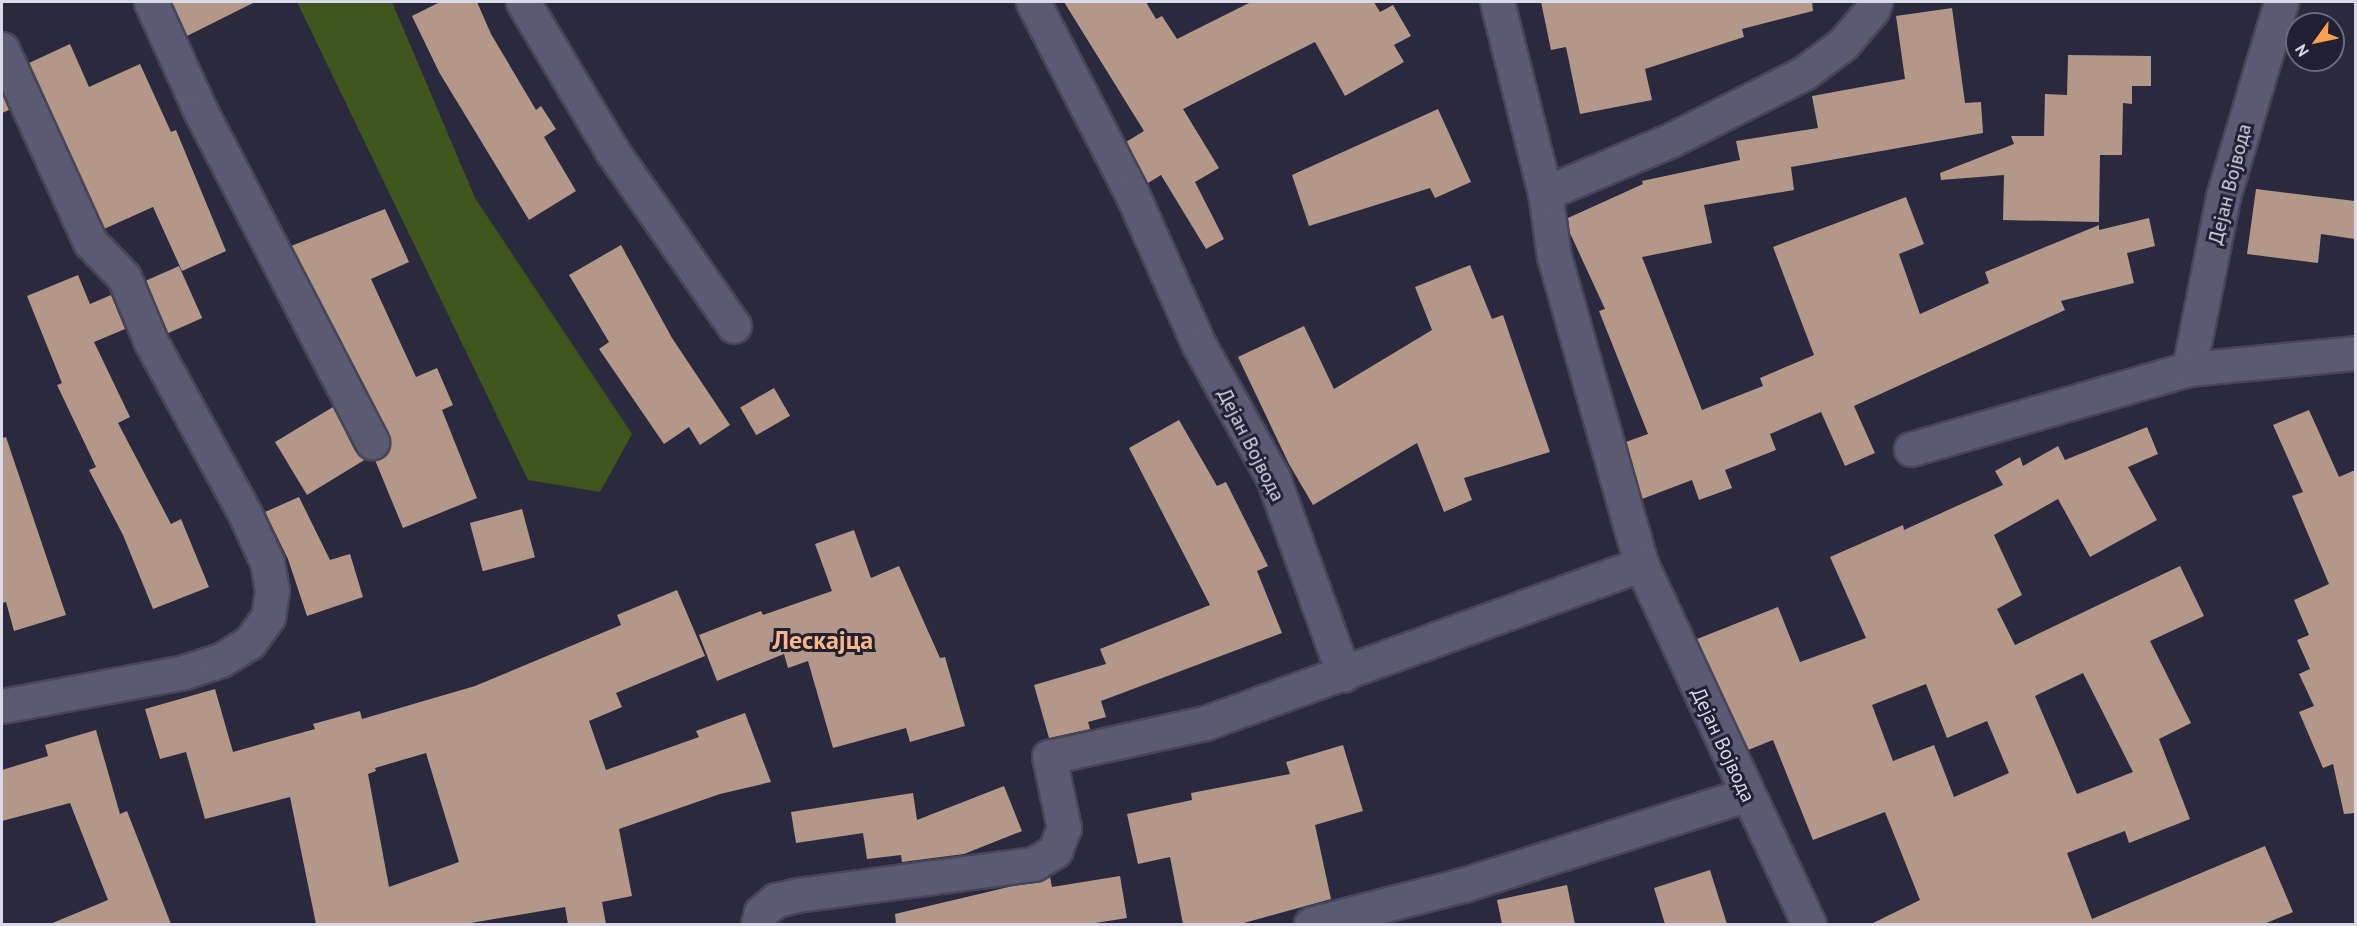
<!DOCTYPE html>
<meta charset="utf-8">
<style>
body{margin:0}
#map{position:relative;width:2357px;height:926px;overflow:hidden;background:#2b293e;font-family:"PT Sans",sans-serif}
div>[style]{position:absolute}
.green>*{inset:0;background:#3e561b}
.building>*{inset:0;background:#b39889;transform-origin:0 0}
.roads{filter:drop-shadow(2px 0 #474557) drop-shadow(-2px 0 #474557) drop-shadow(0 2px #474557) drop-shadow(0 -2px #474557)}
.street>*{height:33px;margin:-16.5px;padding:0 16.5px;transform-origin:16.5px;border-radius:16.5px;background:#5b5a72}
span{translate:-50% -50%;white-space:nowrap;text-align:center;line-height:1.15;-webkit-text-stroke:6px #211f34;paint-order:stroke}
.street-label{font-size:20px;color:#d9d9e7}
.district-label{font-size:26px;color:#f7b883;font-weight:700}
.frame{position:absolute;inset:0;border:3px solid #d9d9e7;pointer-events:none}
.north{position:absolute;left:2285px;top:12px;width:60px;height:60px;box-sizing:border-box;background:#211f34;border:2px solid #6b697c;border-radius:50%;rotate:237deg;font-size:16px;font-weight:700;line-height:24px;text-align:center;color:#d9d9e7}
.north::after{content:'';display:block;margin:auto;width:21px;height:27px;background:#f99f4d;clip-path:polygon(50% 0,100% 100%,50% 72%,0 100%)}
</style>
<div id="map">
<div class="green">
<div style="clip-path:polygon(297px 2px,392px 2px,475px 198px,632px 434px,600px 492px,528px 480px)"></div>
</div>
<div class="building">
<div style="clip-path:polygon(171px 2px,255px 2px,187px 36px)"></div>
<div style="clip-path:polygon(440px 2px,477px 2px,491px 34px,536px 110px,541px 106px,556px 129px,544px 137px,576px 191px,529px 220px,439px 72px,412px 16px)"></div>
<div style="clip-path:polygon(1064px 2px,1146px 2px,1156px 19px,1162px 16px,1177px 39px,1251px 2px,1374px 2px,1380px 12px,1393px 5px,1411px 36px,1394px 45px,1404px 62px,1345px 96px,1315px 42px,1183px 109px,1219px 168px,1195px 182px,1224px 239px,1206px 249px,1161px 175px,1148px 183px,1126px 142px,1144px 131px)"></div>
<div style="clip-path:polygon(1541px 2px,1812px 2px,1813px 11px,1742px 29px,1744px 37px,1645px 69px,1652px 100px,1580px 114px,1566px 47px,1551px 50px)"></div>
<div style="clip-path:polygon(1952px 8px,1965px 103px,1981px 102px,1983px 133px,1791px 167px,1794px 190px,1704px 205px,1712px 243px,1642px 257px,1702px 410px,1763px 386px,1760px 378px,1814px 355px,1773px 247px,1906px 197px,1924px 244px,1899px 254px,1920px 314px,1989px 283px,1985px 272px,2099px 225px,2099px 230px,2149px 218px,2155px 246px,2127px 253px,2134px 283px,2061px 301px,2065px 310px,1854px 406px,1875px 453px,1845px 466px,1821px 412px,1770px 434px,1776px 450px,1725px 470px,1732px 488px,1699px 500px,1692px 480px,1642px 499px,1626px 442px,1648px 434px,1599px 311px,1605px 309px,1569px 231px,1568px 218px,1643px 184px,1642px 181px,1740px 160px,1736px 141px,1818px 128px,1812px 96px,1905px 79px,1896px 16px)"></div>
<div style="clip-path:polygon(70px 44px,89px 87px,140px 64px,171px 132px,176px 130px,226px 251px,182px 271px,153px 207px,104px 229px,29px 63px)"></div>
<div style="clip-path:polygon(2068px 55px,2151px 56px,2151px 86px,2132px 86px,2132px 104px,2123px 103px,2122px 155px,2100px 155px,2099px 222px,2003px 220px,2004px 175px,1941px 180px,1940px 173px,2014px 144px,2011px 136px,2044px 136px,2045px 94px,2067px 95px)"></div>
<div style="clip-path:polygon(2px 93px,9px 110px,2px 113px)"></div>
<div style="clip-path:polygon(1438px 109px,1471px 182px,1435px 198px,1430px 188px,1309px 226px,1292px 175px)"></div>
<div style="clip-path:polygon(2256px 189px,2355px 201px,2355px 239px,2321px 234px,2318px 263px,2247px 254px)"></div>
<div style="clip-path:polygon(385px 209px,409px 262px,371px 279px,416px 377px,437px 368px,453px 405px,442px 410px,477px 498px,403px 528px,375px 460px,388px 452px,389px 433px,291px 246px)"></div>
<div style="clip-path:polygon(621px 245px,672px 338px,730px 425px,700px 445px,689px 427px,664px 444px,599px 349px,609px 342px,569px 275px)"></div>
<div style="clip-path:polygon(1470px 265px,1492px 319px,1503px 315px,1550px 452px,1464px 478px,1472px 500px,1444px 512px,1417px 443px,1313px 505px,1289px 464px,1238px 357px,1304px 326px,1334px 389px,1432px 330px,1415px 287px)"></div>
<div style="left:179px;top:266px;width:57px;height:37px;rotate:66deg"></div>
<div style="clip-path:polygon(78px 275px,90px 304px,111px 295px,125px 329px,94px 342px,130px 417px,118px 423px,171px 524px,181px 519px,209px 587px,153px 609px,123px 535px,89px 470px,96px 467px,57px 385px,62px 383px,27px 296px)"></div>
<div style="left:774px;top:388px;width:32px;height:39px;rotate:60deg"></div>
<div style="clip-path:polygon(333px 407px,355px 451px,366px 459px,307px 495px,275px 442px)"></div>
<div style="clip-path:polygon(2309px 410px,2339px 477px,2355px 470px,2355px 813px,2344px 814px,2333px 764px,2323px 768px,2299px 712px,2314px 706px,2299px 674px,2310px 669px,2297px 640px,2309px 635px,2294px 600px,2329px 584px,2292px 496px,2303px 492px,2273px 425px)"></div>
<div style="clip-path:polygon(1179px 420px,1217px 486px,1226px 482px,1268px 566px,1257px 571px,1282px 633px,1101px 701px,1106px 717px,1088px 722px,1090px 729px,1049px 738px,1034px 685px,1106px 664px,1100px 649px,1210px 605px,1129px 448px)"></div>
<div style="clip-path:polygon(evenodd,2147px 427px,2158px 454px,2128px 467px,2157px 520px,2090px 557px,2058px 499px,1994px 535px,2022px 595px,1997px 609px,2015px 645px,2180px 566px,2204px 616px,2150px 641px,2191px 723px,2159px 739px,2190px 819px,2129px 843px,2125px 831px,2067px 853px,2092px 919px,2265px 846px,2293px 912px,2264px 924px,1871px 924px,1920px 900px,1885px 812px,1813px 840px,1773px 740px,1748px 750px,1697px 639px,1778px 607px,1800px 662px,1866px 638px,1830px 557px,1903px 525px,1904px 530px,2003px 485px,1995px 471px,2020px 457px,2023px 466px,2058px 446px,2065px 460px,2147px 427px,2083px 673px,2133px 772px,2077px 794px,2035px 696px,2083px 673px,2147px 427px,1926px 684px,1947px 738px,1987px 721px,2009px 773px,1954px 797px,1934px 745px,1893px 761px,1872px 705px,1926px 684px)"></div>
<div style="clip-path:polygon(6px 437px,66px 615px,14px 631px,6px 602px,2px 603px,2px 438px)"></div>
<div style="clip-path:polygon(299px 497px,330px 560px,350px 554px,363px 597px,307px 616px,288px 559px,265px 512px)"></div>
<div style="left:522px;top:509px;width:50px;height:54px;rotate:75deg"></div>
<div style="clip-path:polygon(854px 530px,871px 578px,899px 566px,940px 658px,945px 657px,965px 726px,910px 742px,906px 728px,833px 748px,808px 661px,788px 668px,784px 654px,717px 681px,699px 635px,761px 611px,763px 615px,832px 591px,815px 544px)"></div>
<div style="clip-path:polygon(evenodd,677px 590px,705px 656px,616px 693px,622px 707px,589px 721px,606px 770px,699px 737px,696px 731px,745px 713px,771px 782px,720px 794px,619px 829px,632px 896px,602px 902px,606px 924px,568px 924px,565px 907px,465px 924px,316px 924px,290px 797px,205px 819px,186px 752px,160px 759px,145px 709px,215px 689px,233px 752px,315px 729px,313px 724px,360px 711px,362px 719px,475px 686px,621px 625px,617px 615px,677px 590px,426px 753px,459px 862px,389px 887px,368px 774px,376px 771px,375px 768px,426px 753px)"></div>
<div style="clip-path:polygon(96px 730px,120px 814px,127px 811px,171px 924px,50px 924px,108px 900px,70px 803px,2px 821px,2px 770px,48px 756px,45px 745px)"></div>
<div style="clip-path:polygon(1343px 745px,1363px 811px,1315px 825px,1331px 899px,1240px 924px,1183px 924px,1170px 857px,1138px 864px,1127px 814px,1192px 800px,1191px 793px,1290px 774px,1286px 762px)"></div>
<div style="clip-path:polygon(1004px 786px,1022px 831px,964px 854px,902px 862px,901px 855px,867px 859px,863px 833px,796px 843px,791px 812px,913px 793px,917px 820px)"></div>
<div style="clip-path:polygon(1710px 870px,1727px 924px,1665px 924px,1654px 888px)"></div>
<div style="clip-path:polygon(1120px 876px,1127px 918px,1089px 924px,896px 924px,895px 914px,1050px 877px,1052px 887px)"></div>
<div style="clip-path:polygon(1567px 885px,1575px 924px,1502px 924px,1497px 900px)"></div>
</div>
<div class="roads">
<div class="street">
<div style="left:151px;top:2px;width:121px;rotate:65.6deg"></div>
<div style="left:201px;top:112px;width:372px;rotate:62.6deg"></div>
<div style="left:523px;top:2px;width:174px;rotate:59.1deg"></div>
<div style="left:612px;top:151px;width:213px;rotate:55.1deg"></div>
<div style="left:1033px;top:2px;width:216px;rotate:62.7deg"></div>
<div style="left:1132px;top:194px;width:165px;rotate:66.1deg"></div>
<div style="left:1199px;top:345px;width:152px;rotate:60.9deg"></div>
<div style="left:1273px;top:478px;width:209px;rotate:70.2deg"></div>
<div style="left:1497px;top:2px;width:197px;rotate:75.9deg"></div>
<div style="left:1545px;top:193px;width:64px;rotate:81.9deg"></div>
<div style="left:1554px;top:256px;width:320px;rotate:74.2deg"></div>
<div style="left:1641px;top:564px;width:397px;rotate:65deg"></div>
<div style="left:2px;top:49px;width:212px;rotate:65.5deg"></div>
<div style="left:90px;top:242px;width:49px;rotate:45.8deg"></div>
<div style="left:124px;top:277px;width:70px;rotate:67.4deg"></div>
<div style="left:151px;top:342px;width:196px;rotate:61.3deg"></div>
<div style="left:245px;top:514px;width:53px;rotate:65.4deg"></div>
<div style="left:267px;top:562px;width:28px;rotate:80deg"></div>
<div style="left:272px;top:590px;width:27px;rotate:98deg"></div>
<div style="left:268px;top:617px;width:31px;rotate:126deg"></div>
<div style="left:250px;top:642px;width:34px;rotate:148deg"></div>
<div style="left:221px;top:660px;width:38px;rotate:162deg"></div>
<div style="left:185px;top:672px;width:186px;rotate:169.5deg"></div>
<div style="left:1545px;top:193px;width:137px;rotate:-22.8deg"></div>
<div style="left:1671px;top:140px;width:149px;rotate:-26.7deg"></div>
<div style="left:1804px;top:73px;width:49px;rotate:-36.6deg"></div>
<div style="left:1843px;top:44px;width:45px;rotate:-49.5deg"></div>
<div style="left:1872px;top:10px;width:9px;rotate:-69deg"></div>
<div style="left:2189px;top:369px;width:175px;rotate:-78.8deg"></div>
<div style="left:2223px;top:197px;width:203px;rotate:-73.4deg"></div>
<div style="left:1911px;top:449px;width:289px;rotate:-16.1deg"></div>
<div style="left:2189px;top:369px;width:168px;rotate:-5.5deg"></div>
<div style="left:758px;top:924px;width:12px;rotate:-76deg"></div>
<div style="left:761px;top:912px;width:19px;rotate:-39deg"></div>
<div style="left:776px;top:900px;width:22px;rotate:-13deg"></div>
<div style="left:797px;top:895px;width:239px;rotate:-7.5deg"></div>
<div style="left:1034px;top:864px;width:25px;rotate:-32deg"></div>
<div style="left:1055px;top:851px;width:25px;rotate:-69deg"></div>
<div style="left:1064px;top:828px;width:73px;rotate:-101.9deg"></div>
<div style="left:1049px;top:757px;width:160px;rotate:-12.3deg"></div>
<div style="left:1205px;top:723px;width:464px;rotate:-20deg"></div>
<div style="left:1311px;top:924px;width:157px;rotate:-14.4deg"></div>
<div style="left:1463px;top:885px;width:296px;rotate:-17.7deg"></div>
</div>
</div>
<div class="street-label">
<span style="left:2230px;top:184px;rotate:-76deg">Дејан Војвода</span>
<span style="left:1251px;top:445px;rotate:63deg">Дејан Војвода</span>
<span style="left:1723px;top:745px;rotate:65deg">Дејан Војвода</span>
</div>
<div class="district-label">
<span style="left:823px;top:640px">Лескајца</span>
</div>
<div class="frame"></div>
<div class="north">N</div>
</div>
